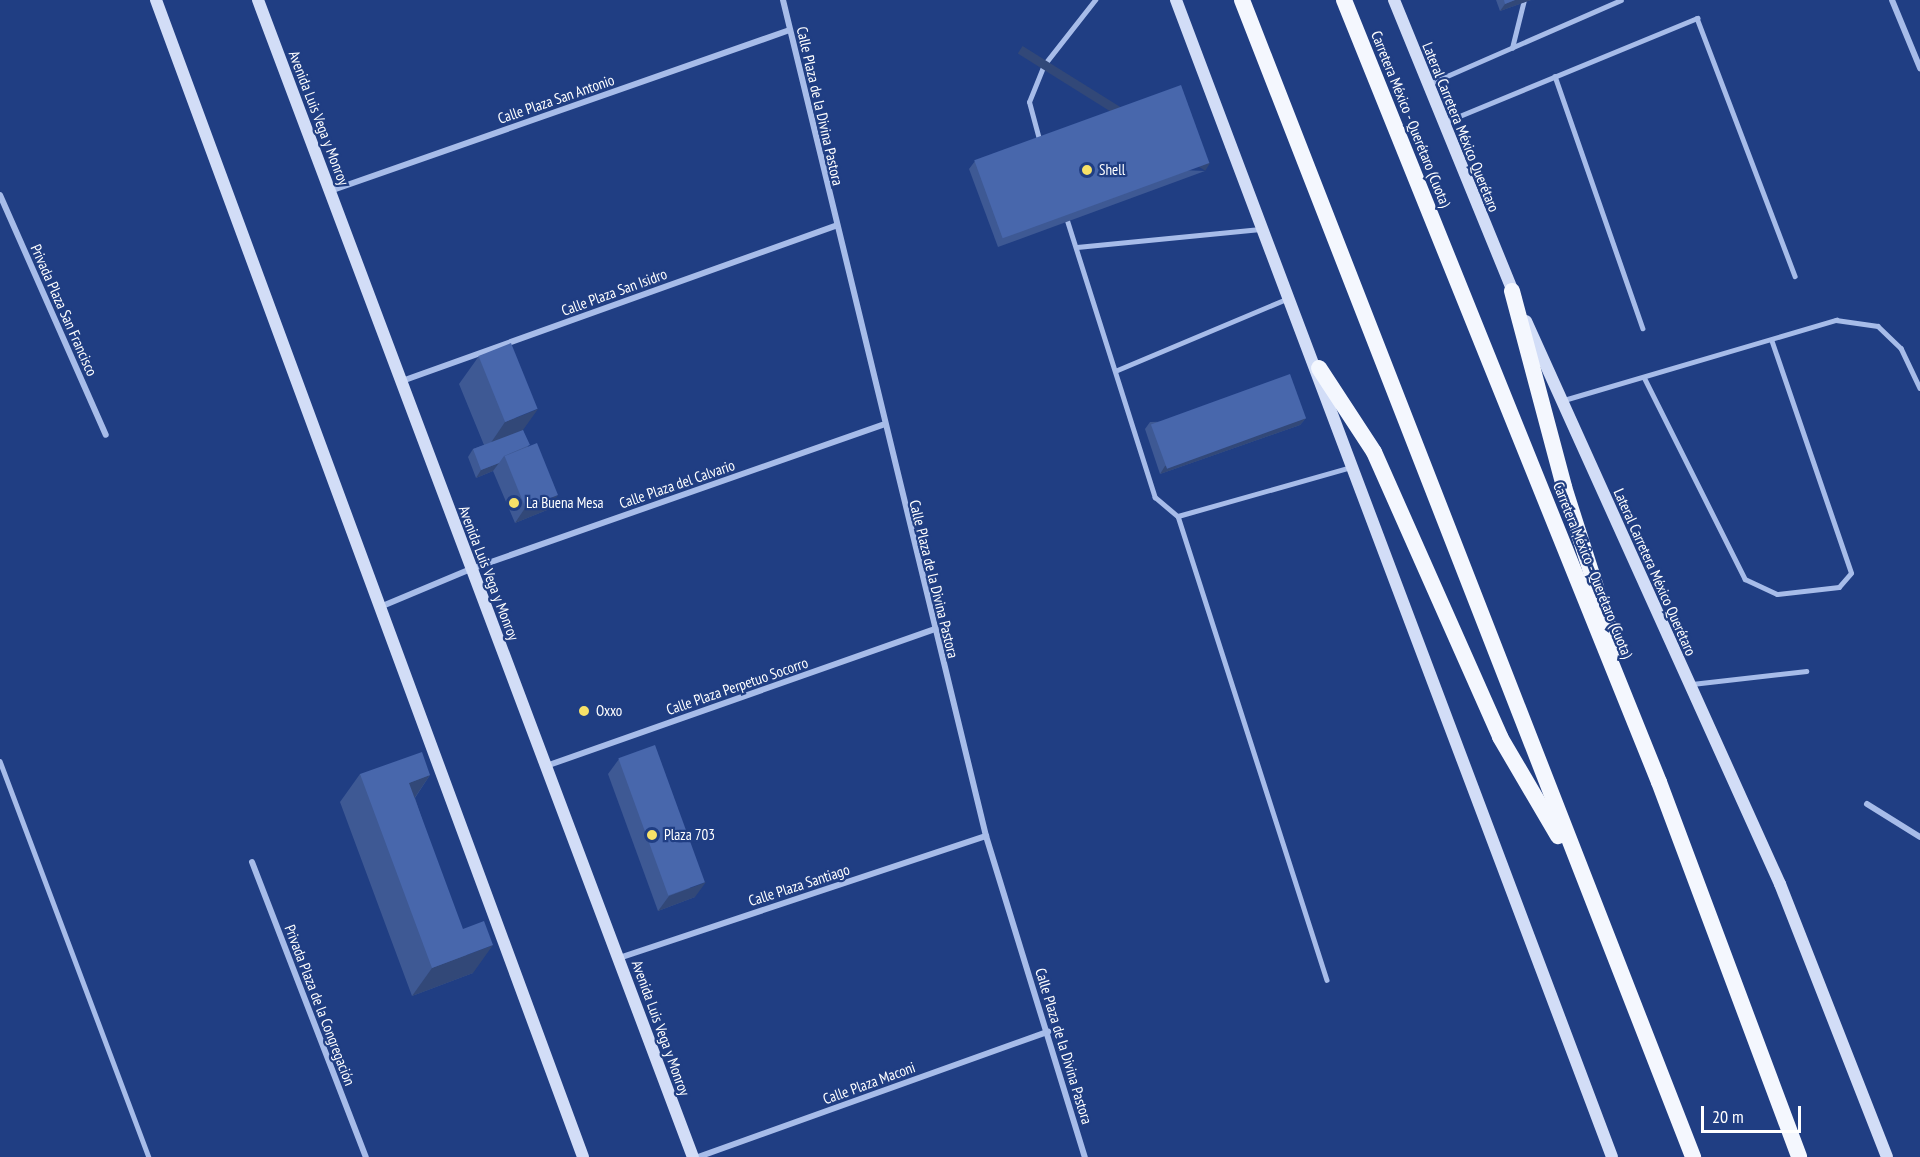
<!DOCTYPE html>
<meta charset="utf-8">
<style>
body{margin:0}
#map{position:relative;width:1920px;height:1157px;overflow:hidden;background:#203e83;font-family:"PT Sans Narrow",sans-serif}
div>[style]{position:absolute}
.service>*{height:4.5px;margin:-2.25px;padding:0 2.25px;transform-origin:2.25px;border-radius:2.25px;background:#a7bce9}
.minor>*{height:6px;margin:-3px;padding:0 3px;transform-origin:3px;border-radius:3px;background:#a7bce9}
.secondary>*{height:12px;margin:-6px;padding:0 6px;transform-origin:6px;border-radius:6px;background:#d2ddf7}
.trunk>*{height:16px;margin:-8px;padding:0 8px;transform-origin:8px;border-radius:8px;background:#f4f7fe}
.wall>*{inset:0;background:#3e5994}
.shaded-wall>*{inset:0;background:#324878;transform-origin:0 0}
.building>*{inset:0;background:#4867ac;transform-origin:0 0}
.dots>*{width:16px;height:16px;translate:-50% -50%;box-sizing:border-box;border:3px solid #203e83;border-radius:50%}
span{translate:-50% -50%;white-space:nowrap;text-align:center;line-height:1.15;-webkit-text-stroke:4.5px #203e83;paint-order:stroke}
.street-label{font-size:15px;color:#fff}
.poi-label{font-size:15px;color:#fff}
.left{translate:0 -50%;text-align:left}
.scale{position:absolute;left:1701px;top:1106px;width:100px;height:27px;box-sizing:border-box;border:3px solid #fff;border-top:0;padding-left:8px;font-size:18px;line-height:21px;white-space:nowrap;color:#fff;-webkit-text-stroke:4px #203e83;paint-order:stroke}
</style>
<div id="map">
<div class="service">
<div style="left:1512px;top:48px;width:49px;rotate:-76deg"></div>
<div style="left:1555px;top:76px;width:267px;rotate:70.8deg"></div>
<div style="left:1431px;top:83px;width:207px;rotate:-23.6deg"></div>
<div style="left:1445px;top:122px;width:273px;rotate:-22.4deg"></div>
<div style="left:1697px;top:18px;width:276px;rotate:69.2deg"></div>
<div style="left:1040px;top:143px;width:42px;rotate:-105deg"></div>
<div style="left:1029px;top:102px;width:40px;rotate:-68deg"></div>
<div style="left:1044px;top:65px;width:83px;rotate:-51.9deg"></div>
<div style="left:1066px;top:216px;width:295px;rotate:72.4deg"></div>
<div style="left:1155px;top:497px;width:30px;rotate:40deg"></div>
<div style="left:1178px;top:516px;width:180px;rotate:-15.8deg"></div>
<div style="left:1077px;top:247px;width:184px;rotate:-5.6deg"></div>
<div style="left:1115px;top:371px;width:186px;rotate:-22.8deg"></div>
<div style="left:1644px;top:377px;width:226px;rotate:63.4deg"></div>
<div style="left:1745px;top:579px;width:35px;rotate:25deg"></div>
<div style="left:1777px;top:594px;width:62px;rotate:-6.4deg"></div>
<div style="left:1839px;top:587px;width:18px;rotate:-49deg"></div>
<div style="left:1851px;top:573px;width:246px;rotate:-108.9deg"></div>
<div style="left:1564px;top:400px;width:284px;rotate:-16.4deg"></div>
<div style="left:1836px;top:320px;width:42px;rotate:8.1deg"></div>
<div style="left:1878px;top:326px;width:32px;rotate:44deg"></div>
<div style="left:1901px;top:348px;width:44px;rotate:64.6deg"></div>
<div style="left:1178px;top:516px;width:487px;rotate:72.2deg"></div>
<div style="left:1692px;top:684px;width:115px;rotate:-6.5deg"></div>
<div style="left:0;top:761px;width:423px;rotate:69.4deg"></div>
</div>
<div class="minor">
<div style="left:783px;top:0;width:860px;rotate:76.35deg"></div>
<div style="left:986px;top:836px;width:336px;rotate:72.9deg"></div>
<div style="left:1892px;top:0;width:74px;rotate:67.6deg"></div>
<div style="left:330px;top:191px;width:487px;rotate:-19.3deg"></div>
<div style="left:0;top:195px;width:262px;rotate:66.2deg"></div>
<div style="left:402px;top:381px;width:461px;rotate:-19.7deg"></div>
<div style="left:380px;top:607px;width:99px;rotate:-22.7deg"></div>
<div style="left:471px;top:569px;width:436px;rotate:-19.3deg"></div>
<div style="left:546px;top:766px;width:412px;rotate:-19.4deg"></div>
<div style="left:1867px;top:804px;width:62px;rotate:31.9deg"></div>
<div style="left:252px;top:862px;width:316px;rotate:68.9deg"></div>
<div style="left:619px;top:958px;width:387px;rotate:-18.4deg"></div>
<div style="left:698px;top:1157px;width:372px;rotate:-19.7deg"></div>
</div>
<div class="secondary">
<div style="left:156px;top:0;width:1233px;rotate:69.74deg"></div>
<div style="left:258px;top:0;width:1236px;rotate:69.4deg"></div>
<div style="left:1176px;top:0;width:1236px;rotate:69.35deg"></div>
<div style="left:1394px;top:0;width:321px;rotate:67.8deg"></div>
<div style="left:1526px;top:321px;width:618px;rotate:65.72deg"></div>
<div style="left:1780px;top:884px;width:293px;rotate:68.6deg"></div>
</div>
<div class="trunk">
<div style="left:1242px;top:0;width:1242px;rotate:68.7deg"></div>
<div style="left:1344px;top:0;width:843px;rotate:68.06deg"></div>
<div style="left:1659px;top:782px;width:400px;rotate:69.5deg"></div>
<div style="left:1512px;top:291px;width:203px;rotate:75.1deg"></div>
<div style="left:1564px;top:487px;width:171px;rotate:72.3deg"></div>
<div style="left:1319px;top:368px;width:100px;rotate:56.8deg"></div>
<div style="left:1374px;top:452px;width:312px;rotate:66.1deg"></div>
<div style="left:1500px;top:737px;width:115px;rotate:59.6deg"></div>
</div>
<div class="wall">
<div style="clip-path:polygon(1496px 0,1531px 0,1500px 11px)"></div>
<div style="clip-path:polygon(975px 161px,1205px 171px,998px 247px,969px 169px)"></div>
<div style="clip-path:polygon(479px 356px,523px 430px,547px 510px,515px 523px,493px 471px,476px 478px,468px 457px,473px 449px,484px 445px,459px 384px)"></div>
<div style="clip-path:polygon(1306px 418px,1300px 425px,1160px 474px,1145px 429px,1150px 422px)"></div>
<div style="clip-path:polygon(619px 759px,695px 897px,658px 911px,608px 774px)"></div>
<div style="clip-path:polygon(360px 774px,430px 775px,415px 798px,473px 973px,412px 996px,340px 802px)"></div>
</div>
<div class="shaded-wall">
<div style="clip-path:polygon(1515px 0,1531px 0,1500px 11px,1505px 4px)"></div>
<div style="left:1210px;top:163px;width:9px;height:221px;rotate:122deg"></div>
<div style="clip-path:polygon(538px 409px,518px 437px,486px 450px,505px 422px)"></div>
<div style="clip-path:polygon(1306px 418px,1300px 425px,1160px 474px,1165px 466px)"></div>
<div style="clip-path:polygon(499px 463px,493px 471px,476px 478px,481px 470px)"></div>
<div style="clip-path:polygon(558px 495px,547px 510px,515px 523px,525px 508px)"></div>
<div style="clip-path:polygon(430px 775px,411px 803px,409px 783px)"></div>
<div style="clip-path:polygon(706px 882px,695px 897px,658px 911px,669px 896px)"></div>
<div style="clip-path:polygon(493px 945px,473px 973px,412px 996px,432px 968px)"></div>
</div>
<div class="building">
<div style="clip-path:polygon(1504px 0,1515px 0,1505px 4px)"></div>
<div style="left:1181px;top:85px;width:83px;height:220px;rotate:70deg"></div>
<div style="left:511px;top:343px;width:71px;height:35px;rotate:68deg"></div>
<div style="left:1290px;top:374px;width:47px;height:148px;rotate:70deg"></div>
<div style="clip-path:polygon(523px 430px,530px 445px,504px 456px,499px 463px,481px 470px,473px 449px)"></div>
<div style="left:537px;top:443px;width:56px;height:35px;rotate:68deg"></div>
<div style="left:655px;top:745px;width:146px;height:39px;rotate:70deg"></div>
<div style="clip-path:polygon(422px 752px,430px 775px,409px 783px,463px 929px,484px 921px,493px 945px,432px 968px,360px 774px)"></div>
</div>
<div class="dots">
<div style="left:1087px;top:170px;background:#f7e168"></div>
<div style="left:514px;top:503px;background:#f7e168"></div>
<div style="left:584px;top:711px;background:#f7e168"></div>
<div style="left:652px;top:835px;background:#f7e168"></div>
</div>
<div class="street-label">
<span style="left:556px;top:99px;rotate:-19deg">Calle Plaza San Antonio</span>
<span style="left:820px;top:106px;rotate:77deg">Calle Plaza de la Divina Pastora</span>
<span style="left:319px;top:118px;rotate:69deg">Avenida Luis Vega y Monroy</span>
<span style="left:1411px;top:119px;rotate:68deg">Carretera México - Querétaro (Cuota)</span>
<span style="left:1461px;top:127px;rotate:68deg">Lateral Carretera México Querétaro</span>
<span style="left:614px;top:292px;rotate:-20deg">Calle Plaza San Isidro</span>
<span style="left:64px;top:310px;rotate:66deg">Privada Plaza San Francisco</span>
<span style="left:677px;top:484px;rotate:-19deg">Calle Plaza del Calvario</span>
<span style="left:1593px;top:570px;rotate:68deg">Carretera México - Querétaro (Cuota)</span>
<span style="left:1655px;top:572px;rotate:66deg">Lateral Carretera México Querétaro</span>
<span style="left:489px;top:573px;rotate:69deg">Avenida Luis Vega y Monroy</span>
<span style="left:934px;top:579px;rotate:76deg">Calle Plaza de la Divina Pastora</span>
<span style="left:737px;top:686px;rotate:-19deg">Calle Plaza Perpetuo Socorro</span>
<span style="left:799px;top:885px;rotate:-18deg">Calle Plaza Santiago</span>
<span style="left:320px;top:1005px;rotate:69deg">Privada Plaza de la Congregación</span>
<span style="left:661px;top:1028px;rotate:70deg">Avenida Luis Vega y Monroy</span>
<span style="left:1064px;top:1046px;rotate:73deg">Calle Plaza de la Divina Pastora</span>
<span style="left:869px;top:1083px;rotate:-20deg">Calle Plaza Maconi</span>
</div>
<div class="poi-label">
<span class="left" style="left:1099px;top:170px">Shell</span>
<span class="left" style="left:526px;top:503px">La Buena Mesa</span>
<span class="left" style="left:596px;top:711px">Oxxo</span>
<span class="left" style="left:664px;top:835px">Plaza 703</span>
</div>
<div class="scale">20 m</div>
</div>
